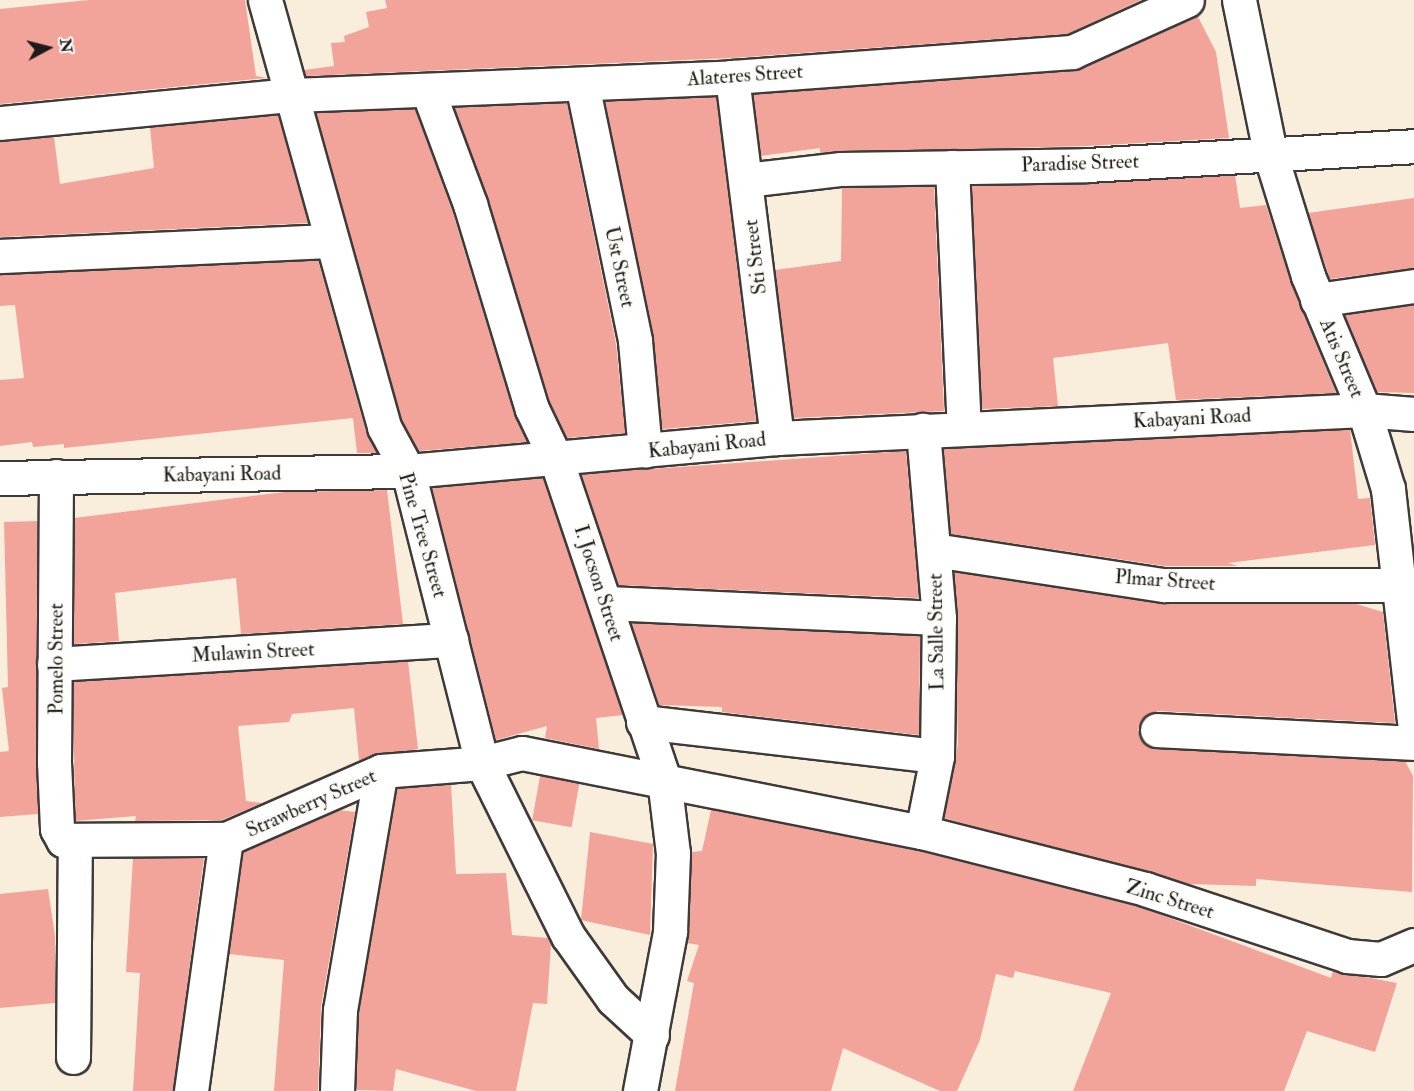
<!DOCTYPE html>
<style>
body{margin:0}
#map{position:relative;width:1414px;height:1091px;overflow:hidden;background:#f9eddc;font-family:"IM FELL Double Pica",serif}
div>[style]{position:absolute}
.building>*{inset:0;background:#f3a49a;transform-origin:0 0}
.roads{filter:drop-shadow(2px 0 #3d3b39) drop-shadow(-2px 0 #3d3b39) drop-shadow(0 2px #3d3b39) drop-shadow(0 -2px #3d3b39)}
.minor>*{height:33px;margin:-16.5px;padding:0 16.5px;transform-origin:16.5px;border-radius:16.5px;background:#fff}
span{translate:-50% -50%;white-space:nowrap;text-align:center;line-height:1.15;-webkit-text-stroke:5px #fdfcf7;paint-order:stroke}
.street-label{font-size:20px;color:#1c1c1c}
.north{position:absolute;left:18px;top:18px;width:60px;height:60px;-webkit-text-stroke:4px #fdfcf7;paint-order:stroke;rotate:83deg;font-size:16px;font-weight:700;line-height:24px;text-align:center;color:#1c1c1c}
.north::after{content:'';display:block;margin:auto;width:21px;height:27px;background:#1c1c1c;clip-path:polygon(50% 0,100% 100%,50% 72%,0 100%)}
</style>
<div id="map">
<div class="building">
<div style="clip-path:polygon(89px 0,245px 0,256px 76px,267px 78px,0 104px,0 9px)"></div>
<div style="clip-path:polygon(385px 0,1141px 0,1067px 34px,731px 58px,306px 76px,304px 70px,334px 66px,331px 43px,345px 42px,344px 36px,369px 27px,366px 12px,387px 8px)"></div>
<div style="clip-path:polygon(1197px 15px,1216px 52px,1229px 138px,1086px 146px,820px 153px,820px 148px,761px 156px,753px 94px,1074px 71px)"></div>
<div style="clip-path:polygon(716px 96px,756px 421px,662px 429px,653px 337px,605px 101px)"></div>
<div style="clip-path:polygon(567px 103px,616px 344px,625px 433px,567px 438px,550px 402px,454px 107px)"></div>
<div style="clip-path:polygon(415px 109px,452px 210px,514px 414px,527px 442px,419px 451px,401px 420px,316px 113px)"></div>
<div style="clip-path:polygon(278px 115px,308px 223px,0 237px,0 141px,54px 137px,60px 184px,154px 168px,150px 127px)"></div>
<div style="clip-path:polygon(1235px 175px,1240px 208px,1266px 205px,1291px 283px,1336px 393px,1176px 400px,1168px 343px,1053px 358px,1058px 406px,982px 409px,972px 186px)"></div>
<div style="clip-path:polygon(934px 186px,944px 411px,793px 418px,775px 270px,841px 261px,842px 188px)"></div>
<div style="clip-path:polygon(1414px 198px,1414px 268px,1330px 279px,1308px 213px)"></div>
<div style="clip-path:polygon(318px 260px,366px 432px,377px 453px,357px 453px,353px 418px,64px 448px,64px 444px,33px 447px,32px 442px,0 446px,0 380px,24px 378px,15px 305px,0 306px,0 275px)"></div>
<div style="clip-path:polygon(1414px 305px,1414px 393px,1377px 392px,1345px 315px)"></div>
<div style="clip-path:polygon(1350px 429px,1358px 499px,1370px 498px,1375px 545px,1228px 563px,1238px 566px,1165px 566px,951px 534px,943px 449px)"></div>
<div style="clip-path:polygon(906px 451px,919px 598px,618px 585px,581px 474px)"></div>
<div style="clip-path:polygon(543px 478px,623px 715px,596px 718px,599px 749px,545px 738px,547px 726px,496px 740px,432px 488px)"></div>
<div style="clip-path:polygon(387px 490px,403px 624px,241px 634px,236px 578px,115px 593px,119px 641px,74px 644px,74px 518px,285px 492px)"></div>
<div style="clip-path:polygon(37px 521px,38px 814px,0 817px,0 752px,9px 751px,2px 688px,8px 687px,4px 522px)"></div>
<div style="clip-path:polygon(954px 572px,1161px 604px,1356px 604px,1383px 612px,1395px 723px,1158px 711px,1142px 719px,1138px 730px,1146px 745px,1156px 749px,1405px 761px,1413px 776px,1412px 892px,1256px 879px,1256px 886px,1189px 884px,944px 818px,958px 744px)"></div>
<div style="clip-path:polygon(631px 623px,920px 636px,919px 735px,722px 712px,722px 707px,659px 705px)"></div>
<div style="clip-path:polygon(408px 661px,418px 749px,359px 760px,354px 708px,292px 714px,289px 722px,238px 726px,246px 801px,262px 803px,222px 820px,135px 821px,136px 816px,75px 821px,73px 682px)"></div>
<div style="left:540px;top:776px;width:40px;height:45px;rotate:10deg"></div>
<div style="clip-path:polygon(451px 784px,456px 874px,506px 873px,512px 935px,548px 938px,551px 944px,547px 1004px,533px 1003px,516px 1091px,476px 1091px,396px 1069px,393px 1091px,356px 1090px,359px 1012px,397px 789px)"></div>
<div style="clip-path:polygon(339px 810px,355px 812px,321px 1007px,318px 1091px,274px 1091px,284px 960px,229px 954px,243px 852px)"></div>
<div style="clip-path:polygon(711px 810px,920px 851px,1140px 907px,1331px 978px,1333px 971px,1397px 983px,1375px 1052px,1307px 1031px,1284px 1091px,1073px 1091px,1111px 993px,1015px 971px,1013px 978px,996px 974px,980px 1040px,957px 1091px,940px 1091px,843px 1048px,831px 1091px,675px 1091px,694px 983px,687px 981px,699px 945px,687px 943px,692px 852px,702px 851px)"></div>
<div style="clip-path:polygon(590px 832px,653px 844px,650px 935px,581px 920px)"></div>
<div style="clip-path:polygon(133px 858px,204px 858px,173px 1091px,133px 1091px,140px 973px,126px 972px)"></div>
<div style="clip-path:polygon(48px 889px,55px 936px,55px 1003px,0 1008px,0 894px)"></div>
</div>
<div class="roads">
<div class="minor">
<div style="left:265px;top:0;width:443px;rotate:74.4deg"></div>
<div style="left:384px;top:427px;width:50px;rotate:61.4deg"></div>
<div style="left:408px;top:471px;width:301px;rotate:75.8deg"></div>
<div style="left:482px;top:763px;width:193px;rotate:63.6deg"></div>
<div style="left:568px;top:936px;width:77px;rotate:54.5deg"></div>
<div style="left:613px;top:999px;width:53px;rotate:42.7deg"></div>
<div style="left:1239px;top:0;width:156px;rotate:78.5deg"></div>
<div style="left:1270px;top:153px;width:129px;rotate:72.8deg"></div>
<div style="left:1308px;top:276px;width:145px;rotate:67.3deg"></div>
<div style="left:1364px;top:410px;width:83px;rotate:73.1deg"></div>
<div style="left:1388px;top:489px;width:234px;rotate:83.6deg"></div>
<div style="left:732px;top:77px;width:364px;rotate:82.9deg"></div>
<div style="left:582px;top:84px;width:262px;rotate:78.3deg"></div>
<div style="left:635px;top:341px;width:110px;rotate:84.8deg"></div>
<div style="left:428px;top:91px;width:121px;rotate:69.6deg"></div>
<div style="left:470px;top:204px;width:214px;rotate:73.2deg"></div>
<div style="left:532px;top:409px;width:55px;rotate:64.4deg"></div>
<div style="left:556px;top:459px;width:338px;rotate:71.4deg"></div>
<div style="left:664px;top:779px;width:75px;rotate:83.1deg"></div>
<div style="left:673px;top:853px;width:79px;rotate:92.2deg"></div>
<div style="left:670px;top:932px;width:162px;rotate:100.7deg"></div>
<div style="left:0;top:123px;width:292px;rotate:-5.5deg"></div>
<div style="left:291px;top:95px;width:441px;rotate:-2.3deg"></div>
<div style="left:732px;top:77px;width:341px;rotate:-4.2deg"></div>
<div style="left:1072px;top:52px;width:126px;rotate:-24.3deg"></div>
<div style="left:952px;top:167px;width:261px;rotate:87.4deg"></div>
<div style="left:746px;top:180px;width:96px;rotate:-6.6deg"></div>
<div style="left:841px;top:169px;width:246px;rotate:-0.9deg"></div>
<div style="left:1087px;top:165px;width:328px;rotate:-3.3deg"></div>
<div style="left:0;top:256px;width:329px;rotate:-2.6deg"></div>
<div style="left:1317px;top:300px;width:98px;rotate:-8.2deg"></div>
<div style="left:56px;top:476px;width:286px;rotate:90.4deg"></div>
<div style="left:54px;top:762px;width:67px;rotate:87.4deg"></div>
<div style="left:57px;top:829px;width:13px;rotate:61deg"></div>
<div style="left:63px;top:840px;width:163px;rotate:-0.4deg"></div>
<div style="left:226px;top:839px;width:169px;rotate:-23.7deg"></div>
<div style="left:381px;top:771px;width:101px;rotate:-4.5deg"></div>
<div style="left:482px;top:763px;width:41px;rotate:-14deg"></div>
<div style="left:522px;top:753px;width:408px;rotate:11.2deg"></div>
<div style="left:922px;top:832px;width:230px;rotate:14.3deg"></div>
<div style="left:1145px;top:889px;width:213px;rotate:18.3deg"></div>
<div style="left:1347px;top:956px;width:34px;rotate:5deg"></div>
<div style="left:1381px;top:959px;width:36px;rotate:-23deg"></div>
<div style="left:0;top:478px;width:408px;rotate:-1deg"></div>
<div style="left:408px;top:471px;width:370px;rotate:-5.1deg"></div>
<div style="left:777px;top:438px;width:588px;rotate:-2.73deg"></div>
<div style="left:1364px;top:410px;width:50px;rotate:4.6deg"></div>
<div style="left:934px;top:550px;width:233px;rotate:8.7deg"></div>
<div style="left:1164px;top:585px;width:235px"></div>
<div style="left:607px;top:603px;width:332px;rotate:2.6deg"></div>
<div style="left:54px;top:664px;width:398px;rotate:-3.5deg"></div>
<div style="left:643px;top:722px;width:296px;rotate:6.6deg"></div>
<div style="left:1157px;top:730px;width:257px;rotate:2.9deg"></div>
<div style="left:922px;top:832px;width:77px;rotate:-78.8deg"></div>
<div style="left:937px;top:756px;width:138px;rotate:-89.2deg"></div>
<div style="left:939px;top:618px;width:189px;rotate:-94.9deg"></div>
<div style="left:73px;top:1057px;width:215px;rotate:-89.5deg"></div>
<div style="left:191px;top:1091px;width:254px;rotate:-82.1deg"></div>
<div style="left:337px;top:1091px;width:81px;rotate:-87.9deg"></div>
<div style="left:340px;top:1010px;width:242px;rotate:-80.3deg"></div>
</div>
</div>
<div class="street-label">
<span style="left:745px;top:75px;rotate:-4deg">Alateres Street</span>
<span style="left:1080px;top:163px;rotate:-2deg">Paradise Street</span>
<span style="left:755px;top:257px;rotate:-97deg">Sti Street</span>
<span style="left:620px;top:267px;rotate:78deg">Ust Street</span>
<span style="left:1342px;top:358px;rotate:67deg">Atis Street</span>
<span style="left:1192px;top:418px;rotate:-3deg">Kabayani Road</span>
<span style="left:707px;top:445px;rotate:-6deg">Kabayani Road</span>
<span style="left:222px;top:474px;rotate:-1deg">Kabayani Road</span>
<span style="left:423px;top:535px;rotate:74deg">Pine Tree Street</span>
<span style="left:1165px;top:580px;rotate:4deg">Plmar Street</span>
<span style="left:599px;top:583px;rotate:72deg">I. Jocson Street</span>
<span style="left:936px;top:632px;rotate:-91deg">La Salle Street</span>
<span style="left:253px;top:652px;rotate:-3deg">Mulawin Street</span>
<span style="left:56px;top:659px;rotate:-90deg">Pomelo Street</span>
<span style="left:311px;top:803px;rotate:-24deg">Strawberry Street</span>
<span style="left:1170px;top:899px;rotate:17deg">Zinc Street</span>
</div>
<div class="north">N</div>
</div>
